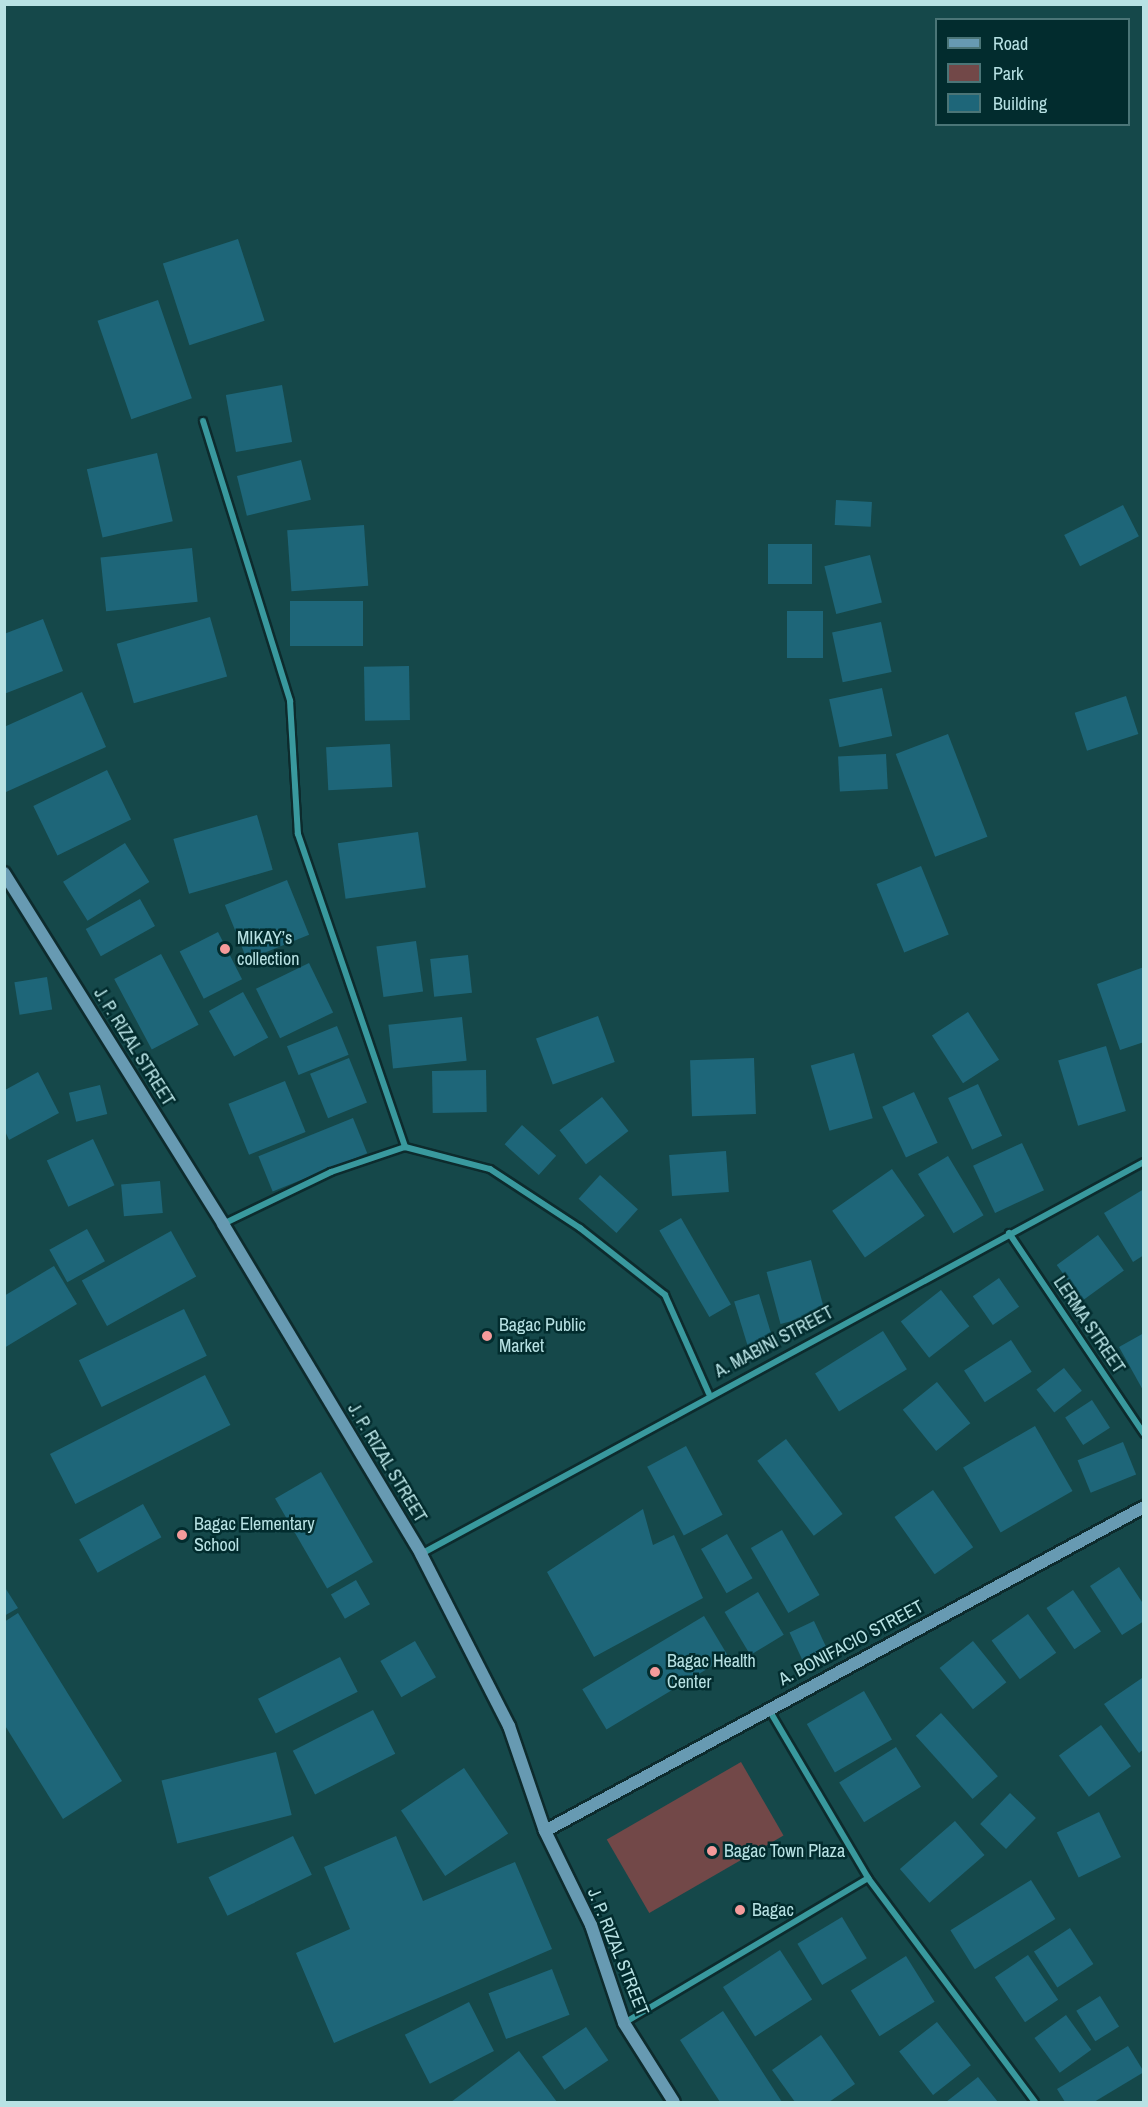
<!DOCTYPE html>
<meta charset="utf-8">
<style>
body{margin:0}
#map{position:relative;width:1148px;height:2107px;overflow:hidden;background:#15484a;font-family:"Archivo Narrow",sans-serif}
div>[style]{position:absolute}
.green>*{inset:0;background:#724848;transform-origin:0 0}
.building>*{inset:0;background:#1e6679;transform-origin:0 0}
.roads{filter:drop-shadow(2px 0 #0d2b2d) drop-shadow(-2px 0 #0d2b2d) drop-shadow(0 2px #0d2b2d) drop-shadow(0 -2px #0d2b2d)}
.street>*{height:6px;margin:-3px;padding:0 3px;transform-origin:3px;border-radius:3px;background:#39999e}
.secondary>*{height:12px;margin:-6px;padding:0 6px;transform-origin:6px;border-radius:6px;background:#679ab2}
.dots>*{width:16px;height:16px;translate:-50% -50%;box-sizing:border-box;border:3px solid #022c2e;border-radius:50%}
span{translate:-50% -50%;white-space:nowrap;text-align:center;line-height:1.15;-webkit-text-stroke:5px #022c2e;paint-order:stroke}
.poi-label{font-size:18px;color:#b8e2e4}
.left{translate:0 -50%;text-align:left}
.street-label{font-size:18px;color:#b8e2e4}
.frame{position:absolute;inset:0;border:6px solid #b8e2e4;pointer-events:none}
.legend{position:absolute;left:935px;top:18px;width:195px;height:108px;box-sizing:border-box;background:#022c2e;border:2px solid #4b7577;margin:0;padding:8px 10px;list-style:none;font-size:18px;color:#b8e2e4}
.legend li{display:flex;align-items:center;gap:12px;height:30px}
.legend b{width:30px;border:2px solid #4b7577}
</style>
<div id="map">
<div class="green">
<div style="left:741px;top:1762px;width:85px;height:155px;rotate:60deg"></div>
</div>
<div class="building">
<div style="left:238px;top:239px;width:86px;height:79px;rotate:72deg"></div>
<div style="left:158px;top:300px;width:104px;height:64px;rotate:71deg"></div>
<div style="left:282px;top:385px;width:58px;height:57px;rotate:80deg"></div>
<div style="left:157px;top:453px;width:70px;height:72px;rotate:77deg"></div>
<div style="left:301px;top:460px;width:41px;height:66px;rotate:76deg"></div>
<div style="left:836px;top:500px;width:36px;height:25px;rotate:3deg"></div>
<div style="left:1123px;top:505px;width:35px;height:66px;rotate:63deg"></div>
<div style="left:364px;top:525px;width:61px;height:77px;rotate:86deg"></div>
<div style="left:768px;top:544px;width:44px;height:40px"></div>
<div style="left:192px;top:548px;width:54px;height:92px;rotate:84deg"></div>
<div style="left:870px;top:555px;width:49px;height:47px;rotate:76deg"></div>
<div style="left:290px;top:601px;width:73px;height:45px"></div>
<div style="left:787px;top:611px;width:36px;height:47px"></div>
<div style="left:210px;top:617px;width:62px;height:97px;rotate:74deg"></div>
<div style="clip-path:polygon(43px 619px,63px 671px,4px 694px,4px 634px)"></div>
<div style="left:881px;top:622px;width:51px;height:50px;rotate:78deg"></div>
<div style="left:409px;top:666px;width:54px;height:45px;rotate:89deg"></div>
<div style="left:882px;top:688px;width:49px;height:54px;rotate:78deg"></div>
<div style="clip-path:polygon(82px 692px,106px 747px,6px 792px,4px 727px)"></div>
<div style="left:1126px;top:696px;width:40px;height:54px;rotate:72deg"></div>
<div style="left:948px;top:734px;width:110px;height:56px;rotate:69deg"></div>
<div style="left:390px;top:744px;width:43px;height:64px;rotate:87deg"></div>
<div style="left:886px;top:754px;width:35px;height:48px;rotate:87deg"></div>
<div style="left:107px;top:770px;width:55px;height:82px;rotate:64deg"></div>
<div style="left:257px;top:815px;width:57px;height:87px;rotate:74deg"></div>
<div style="left:418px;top:832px;width:56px;height:81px;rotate:82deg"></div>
<div style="left:125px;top:843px;width:46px;height:73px;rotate:58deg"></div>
<div style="left:921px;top:866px;width:74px;height:48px;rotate:68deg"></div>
<div style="left:287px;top:880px;width:59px;height:67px;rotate:68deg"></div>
<div style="left:140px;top:899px;width:31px;height:62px;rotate:61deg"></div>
<div style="left:218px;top:932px;width:53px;height:43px;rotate:63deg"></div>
<div style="left:416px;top:941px;width:51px;height:40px;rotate:82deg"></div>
<div style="left:161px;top:954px;width:80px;height:53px;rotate:62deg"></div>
<div style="left:468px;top:955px;width:38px;height:38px;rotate:84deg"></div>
<div style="left:309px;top:963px;width:55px;height:59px;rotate:64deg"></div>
<div style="clip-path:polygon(1144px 967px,1144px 1042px,1120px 1050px,1097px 984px)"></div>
<div style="left:47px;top:977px;width:33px;height:33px;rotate:81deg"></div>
<div style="left:243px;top:992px;width:52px;height:39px;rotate:61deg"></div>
<div style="left:968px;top:1012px;width:57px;height:43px;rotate:57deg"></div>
<div style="left:598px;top:1016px;width:49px;height:66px;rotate:70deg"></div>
<div style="left:462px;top:1017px;width:44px;height:74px;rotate:84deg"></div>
<div style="left:337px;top:1026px;width:31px;height:54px;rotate:68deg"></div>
<div style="left:1106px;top:1046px;width:68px;height:50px;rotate:73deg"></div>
<div style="left:854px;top:1053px;width:68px;height:45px;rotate:74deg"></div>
<div style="left:349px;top:1058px;width:48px;height:42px;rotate:68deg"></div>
<div style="left:754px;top:1058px;width:56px;height:64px;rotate:88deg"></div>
<div style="left:486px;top:1070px;width:42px;height:54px;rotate:89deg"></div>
<div style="clip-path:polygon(38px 1072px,59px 1113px,9px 1140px,5px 1131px,5px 1090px)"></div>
<div style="left:285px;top:1081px;width:55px;height:61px;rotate:68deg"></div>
<div style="left:978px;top:1084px;width:57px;height:33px;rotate:65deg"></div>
<div style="left:100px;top:1085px;width:30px;height:32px;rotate:76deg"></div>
<div style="left:914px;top:1092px;width:56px;height:35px;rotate:65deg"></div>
<div style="left:602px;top:1097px;width:43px;height:54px;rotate:52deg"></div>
<div style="left:353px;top:1118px;width:38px;height:102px;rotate:68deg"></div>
<div style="left:522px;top:1125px;width:46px;height:26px;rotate:42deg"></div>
<div style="left:93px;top:1139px;width:51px;height:51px;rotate:65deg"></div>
<div style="left:1022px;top:1143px;width:52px;height:54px;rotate:65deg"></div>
<div style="left:726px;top:1151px;width:41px;height:57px;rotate:86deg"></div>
<div style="left:948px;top:1156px;width:69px;height:35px;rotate:59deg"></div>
<div style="left:892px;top:1169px;width:57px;height:73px;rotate:55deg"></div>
<div style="left:600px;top:1175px;width:51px;height:32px;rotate:42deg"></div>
<div style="left:160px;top:1181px;width:32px;height:39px;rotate:85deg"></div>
<div style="clip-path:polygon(1144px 1189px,1144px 1255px,1133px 1262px,1104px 1213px)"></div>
<div style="left:681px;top:1218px;width:100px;height:25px;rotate:60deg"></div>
<div style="left:87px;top:1229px;width:37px;height:43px;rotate:61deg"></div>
<div style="left:171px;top:1231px;width:52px;height:102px;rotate:61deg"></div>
<div style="left:1098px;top:1235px;width:44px;height:51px;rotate:54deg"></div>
<div style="left:811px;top:1260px;width:54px;height:46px;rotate:75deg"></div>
<div style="clip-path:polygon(54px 1266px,77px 1304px,4px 1348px,4px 1296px)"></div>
<div style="left:999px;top:1278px;width:35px;height:32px;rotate:55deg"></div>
<div style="left:941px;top:1290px;width:46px;height:51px;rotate:52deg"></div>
<div style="left:759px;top:1294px;width:52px;height:26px;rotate:73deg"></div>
<div style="left:184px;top:1309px;width:52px;height:117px;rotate:64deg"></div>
<div style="left:883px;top:1331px;width:45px;height:80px;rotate:58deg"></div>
<div style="clip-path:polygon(1144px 1333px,1144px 1392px,1119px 1347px)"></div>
<div style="left:1011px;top:1340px;width:38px;height:56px;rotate:57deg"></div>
<div style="left:1064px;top:1368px;width:29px;height:35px;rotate:52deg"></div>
<div style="left:205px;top:1375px;width:56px;height:174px;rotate:63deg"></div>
<div style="left:937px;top:1382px;width:53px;height:44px;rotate:51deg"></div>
<div style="left:1092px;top:1400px;width:33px;height:32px;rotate:57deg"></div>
<div style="left:1035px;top:1426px;width:75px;height:83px;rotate:60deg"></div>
<div style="left:786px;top:1439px;width:94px;height:36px;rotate:53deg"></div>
<div style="left:1123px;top:1442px;width:35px;height:49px;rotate:68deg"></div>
<div style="left:686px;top:1446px;width:78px;height:44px;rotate:62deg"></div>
<div style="left:321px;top:1472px;width:104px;height:53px;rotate:60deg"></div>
<div style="left:933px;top:1490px;width:70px;height:47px;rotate:55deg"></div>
<div style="left:143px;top:1504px;width:38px;height:73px;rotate:61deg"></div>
<div style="clip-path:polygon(643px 1509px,653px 1545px,674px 1535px,703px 1598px,594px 1657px,547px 1572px)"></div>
<div style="left:782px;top:1530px;width:75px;height:36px;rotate:60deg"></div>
<div style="left:727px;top:1534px;width:51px;height:30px;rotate:60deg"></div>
<div style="clip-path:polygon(1119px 1567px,1144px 1605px,1144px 1621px,1122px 1635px,1090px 1586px)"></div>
<div style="left:356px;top:1580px;width:28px;height:29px;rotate:60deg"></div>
<div style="clip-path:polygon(4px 1586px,18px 1608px,4px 1616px)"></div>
<div style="left:1073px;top:1590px;width:50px;height:32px;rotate:56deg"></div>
<div style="left:758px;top:1592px;width:50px;height:39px;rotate:59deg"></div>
<div style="clip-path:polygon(18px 1613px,122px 1781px,63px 1819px,4px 1724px,4px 1622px)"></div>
<div style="left:1028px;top:1614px;width:48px;height:45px;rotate:54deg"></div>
<div style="left:704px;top:1616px;width:47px;height:142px;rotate:59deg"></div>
<div style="left:814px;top:1621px;width:42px;height:27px;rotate:65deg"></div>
<div style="left:415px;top:1641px;width:42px;height:40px;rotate:60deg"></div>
<div style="left:973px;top:1641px;width:53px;height:43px;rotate:51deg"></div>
<div style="left:340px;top:1657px;width:39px;height:92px;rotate:63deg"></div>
<div style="clip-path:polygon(1142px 1678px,1144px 1749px,1139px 1753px,1104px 1704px)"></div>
<div style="left:864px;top:1691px;width:56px;height:66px;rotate:60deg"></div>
<div style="left:373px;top:1710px;width:49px;height:90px;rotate:63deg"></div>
<div style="left:941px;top:1713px;width:85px;height:34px;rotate:48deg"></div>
<div style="left:1101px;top:1725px;width:51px;height:52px;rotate:54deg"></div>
<div style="left:896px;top:1747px;width:47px;height:67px;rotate:58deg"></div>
<div style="left:276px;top:1752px;width:65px;height:118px;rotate:76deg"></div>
<div style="left:464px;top:1768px;width:79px;height:76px;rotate:56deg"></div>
<div style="left:1010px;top:1793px;width:36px;height:43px;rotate:44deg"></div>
<div style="left:1099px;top:1812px;width:50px;height:47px;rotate:64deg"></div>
<div style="left:955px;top:1821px;width:45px;height:73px;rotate:49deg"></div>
<div style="left:293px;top:1836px;width:43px;height:94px;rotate:64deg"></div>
<div style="clip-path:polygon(396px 1836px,423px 1901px,515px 1862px,552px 1949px,334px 2043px,296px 1953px,350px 1929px,324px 1867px)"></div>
<div style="left:1031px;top:1880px;width:46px;height:95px;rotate:58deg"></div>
<div style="left:842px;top:1917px;width:48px;height:52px;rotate:59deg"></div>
<div style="left:1070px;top:1928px;width:43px;height:43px;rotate:57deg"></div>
<div style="left:780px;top:1950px;width:59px;height:68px;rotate:57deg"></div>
<div style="left:1028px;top:1955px;width:54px;height:40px;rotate:56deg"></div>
<div style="left:906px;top:1956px;width:54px;height:65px;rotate:58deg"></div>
<div style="left:552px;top:1969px;width:49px;height:68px;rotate:69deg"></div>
<div style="left:1100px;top:1996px;width:36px;height:28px;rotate:58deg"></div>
<div style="left:469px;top:2002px;width:55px;height:72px;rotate:63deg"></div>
<div style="clip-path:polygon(723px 2011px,782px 2102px,720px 2102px,680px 2040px)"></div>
<div style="left:1066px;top:2015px;width:43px;height:39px;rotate:54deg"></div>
<div style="left:937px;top:2022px;width:55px;height:48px;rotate:52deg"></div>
<div style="left:586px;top:2027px;width:40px;height:53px;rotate:56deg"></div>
<div style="clip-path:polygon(821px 2035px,855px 2084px,829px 2102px,795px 2102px,772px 2070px)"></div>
<div style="clip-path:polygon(1128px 2046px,1144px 2072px,1094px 2102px,1065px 2102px,1057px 2089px)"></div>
<div style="clip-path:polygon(519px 2051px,557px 2102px,451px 2102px)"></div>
<div style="clip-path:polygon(978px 2077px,998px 2102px,946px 2102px)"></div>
</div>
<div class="roads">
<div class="street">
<div style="left:203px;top:421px;width:293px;rotate:72.7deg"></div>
<div style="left:290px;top:701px;width:133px;rotate:86.6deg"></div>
<div style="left:298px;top:834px;width:331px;rotate:71.1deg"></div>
<div style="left:223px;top:1224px;width:120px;rotate:-25.7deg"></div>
<div style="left:331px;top:1172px;width:78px;rotate:-18.7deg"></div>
<div style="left:405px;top:1147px;width:88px;rotate:14.5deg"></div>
<div style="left:490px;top:1169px;width:108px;rotate:33.2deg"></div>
<div style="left:580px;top:1228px;width:108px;rotate:38.2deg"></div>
<div style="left:665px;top:1295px;width:108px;rotate:66deg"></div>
<div style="left:1009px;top:1233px;width:242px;rotate:56.1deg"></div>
<div style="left:421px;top:1554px;width:822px;rotate:-28.47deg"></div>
<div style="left:768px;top:1708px;width:197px;rotate:59.5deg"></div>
<div style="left:868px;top:1878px;width:279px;rotate:53.3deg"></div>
<div style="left:624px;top:2023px;width:284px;rotate:-30.7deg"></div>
</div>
<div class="secondary">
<div style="left:4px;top:873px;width:414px;rotate:58deg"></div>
<div style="left:223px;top:1224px;width:385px;rotate:59deg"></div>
<div style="left:421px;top:1554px;width:193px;rotate:62.9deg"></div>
<div style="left:509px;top:1726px;width:111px;rotate:71.1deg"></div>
<div style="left:545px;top:1831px;width:105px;rotate:63.9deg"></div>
<div style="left:591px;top:1925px;width:103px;rotate:71.4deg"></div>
<div style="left:624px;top:2023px;width:93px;rotate:57.7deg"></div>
<div style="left:545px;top:1831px;width:681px;rotate:-28.41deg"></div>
</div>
</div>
<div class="dots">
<div style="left:225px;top:949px;background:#f59b9b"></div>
<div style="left:487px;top:1336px;background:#f59b9b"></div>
<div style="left:182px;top:1535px;background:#f59b9b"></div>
<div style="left:655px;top:1672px;background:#f59b9b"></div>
<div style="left:712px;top:1851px;background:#f59b9b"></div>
<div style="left:740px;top:1910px;background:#f59b9b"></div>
</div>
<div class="poi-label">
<span class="left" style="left:237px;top:949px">MIKAY’s<br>collection</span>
<span class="left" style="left:499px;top:1336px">Bagac Public<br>Market</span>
<span class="left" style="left:194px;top:1535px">Bagac Elementary<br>School</span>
<span class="left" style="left:667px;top:1672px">Bagac Health<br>Center</span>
<span class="left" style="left:724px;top:1851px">Bagac Town Plaza</span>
<span class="left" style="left:752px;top:1910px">Bagac</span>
</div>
<div class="street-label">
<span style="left:134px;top:1047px;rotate:58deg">J. P. RIZAL STREET</span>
<span style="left:1089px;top:1325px;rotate:56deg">LERMA STREET</span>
<span style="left:774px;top:1342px;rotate:-28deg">A. MABINI STREET</span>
<span style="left:387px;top:1463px;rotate:59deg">J. P. RIZAL STREET</span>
<span style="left:851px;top:1643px;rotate:-28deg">A. BONIFACIO STREET</span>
<span style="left:618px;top:1952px;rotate:68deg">J. P. RIZAL STREET</span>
</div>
<div class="frame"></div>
<ul class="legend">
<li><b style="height:8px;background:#679ab2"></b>Road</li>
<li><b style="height:16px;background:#724848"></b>Park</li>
<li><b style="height:16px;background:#1e6679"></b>Building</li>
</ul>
</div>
